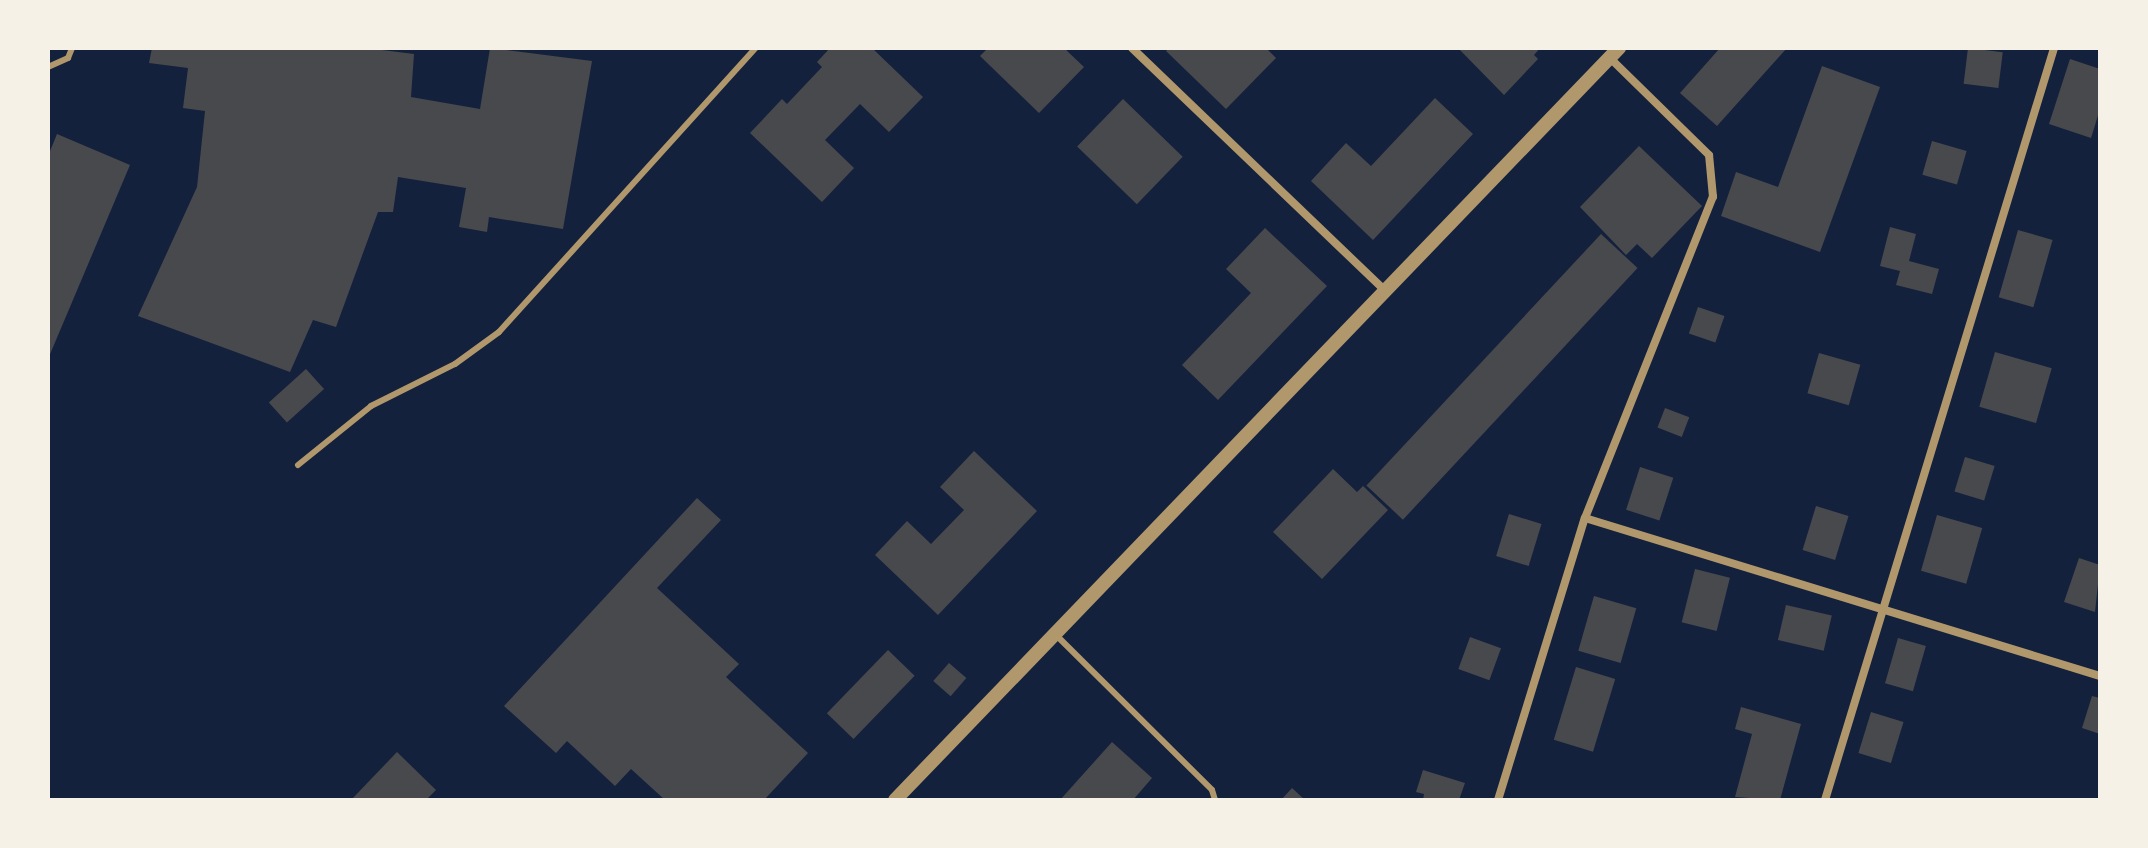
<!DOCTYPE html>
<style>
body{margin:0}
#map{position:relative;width:2148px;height:848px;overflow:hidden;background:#14213d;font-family:Raleway,sans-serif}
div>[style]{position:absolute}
.building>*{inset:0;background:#48494c;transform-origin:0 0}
.service>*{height:6px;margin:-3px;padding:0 3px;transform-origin:3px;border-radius:3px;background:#b1986c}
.minor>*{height:8px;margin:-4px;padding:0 4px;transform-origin:4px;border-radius:4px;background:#b1986c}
.tertiary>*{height:14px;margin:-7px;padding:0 7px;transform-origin:7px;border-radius:7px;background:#b1986c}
span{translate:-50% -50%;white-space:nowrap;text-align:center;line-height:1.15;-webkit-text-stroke:7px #f6f1e7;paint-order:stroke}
.frame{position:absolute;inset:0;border:50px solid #f6f1e7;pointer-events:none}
</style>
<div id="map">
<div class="building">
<div style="clip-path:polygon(152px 48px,366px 48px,414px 54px,411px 97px,480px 109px,490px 48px,592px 61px,563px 229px,489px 217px,487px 232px,459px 227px,466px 188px,398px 177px,393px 212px,378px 212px,336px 327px,313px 320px,290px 372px,138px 316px,197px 187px,205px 111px,183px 108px,188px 68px,149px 63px)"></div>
<div style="clip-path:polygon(830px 48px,872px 48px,923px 97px,889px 132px,860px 104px,825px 140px,854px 168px,822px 202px,750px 133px,782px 99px,787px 104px,822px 67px,817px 62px)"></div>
<div style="clip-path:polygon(988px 48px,1064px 48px,1084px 67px,1039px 113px,980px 56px)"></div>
<div style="clip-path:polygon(1170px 48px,1266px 48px,1276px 58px,1226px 109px,1166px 51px)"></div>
<div style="clip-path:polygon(1458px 48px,1540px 48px,1534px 55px,1538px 59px,1504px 95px)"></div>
<div style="clip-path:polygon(1720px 48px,1787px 48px,1717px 126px,1680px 93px)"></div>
<div style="left:1968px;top:48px;width:35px;height:36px;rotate:7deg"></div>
<div style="clip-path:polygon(2070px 59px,2100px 69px,2100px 109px,2091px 138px,2049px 124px)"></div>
<div style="clip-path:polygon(1822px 66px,1880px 87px,1820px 252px,1721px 216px,1736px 172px,1778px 187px)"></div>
<div style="clip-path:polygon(1435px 98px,1473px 134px,1373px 240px,1311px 181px,1346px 143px,1371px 166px)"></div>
<div style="left:1123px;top:99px;width:83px;height:66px;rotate:44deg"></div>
<div style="clip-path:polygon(57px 134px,130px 165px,48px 359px,48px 156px)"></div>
<div style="left:1932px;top:141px;width:36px;height:35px;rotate:16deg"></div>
<div style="clip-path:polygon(1639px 146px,1702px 206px,1652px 258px,1637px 244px,1626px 255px,1580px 207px)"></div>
<div style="clip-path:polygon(1890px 227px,1916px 234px,1909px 261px,1939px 269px,1932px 294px,1896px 285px,1900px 271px,1880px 266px)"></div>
<div style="clip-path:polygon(1265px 228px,1327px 286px,1218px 400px,1182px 365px,1251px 293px,1226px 269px)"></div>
<div style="left:2018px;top:230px;width:36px;height:70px;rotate:16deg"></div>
<div style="left:1601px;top:234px;width:50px;height:344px;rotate:43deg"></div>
<div style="left:1698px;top:307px;width:28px;height:28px;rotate:19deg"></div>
<div style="left:1995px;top:352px;width:59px;height:57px;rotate:16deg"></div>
<div style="left:1819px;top:353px;width:43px;height:42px;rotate:16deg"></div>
<div style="left:306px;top:369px;width:27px;height:50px;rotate:48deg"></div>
<div style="left:1665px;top:408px;width:26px;height:21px;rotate:21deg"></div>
<div style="clip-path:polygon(974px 451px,1037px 511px,938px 615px,875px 555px,907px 521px,931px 544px,964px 510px,940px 487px)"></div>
<div style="left:1965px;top:457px;width:31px;height:36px;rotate:17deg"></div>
<div style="left:1640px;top:467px;width:35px;height:45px;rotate:18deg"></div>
<div style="clip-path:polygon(1333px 469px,1357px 492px,1363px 486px,1388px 510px,1322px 579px,1273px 532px)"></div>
<div style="clip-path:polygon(697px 498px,721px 520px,657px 588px,739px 664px,726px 677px,808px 753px,764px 800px,665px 800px,631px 769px,615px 786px,567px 741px,556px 753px,504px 706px)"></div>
<div style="left:1816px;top:506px;width:34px;height:46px;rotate:17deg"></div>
<div style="left:1509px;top:514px;width:34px;height:44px;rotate:17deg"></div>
<div style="left:1937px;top:515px;width:47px;height:58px;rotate:16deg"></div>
<div style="clip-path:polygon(2079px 558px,2100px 565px,2095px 612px,2064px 602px)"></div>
<div style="left:1695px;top:569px;width:36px;height:55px;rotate:14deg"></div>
<div style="left:1594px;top:596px;width:44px;height:57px;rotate:16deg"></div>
<div style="left:1786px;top:605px;width:47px;height:36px;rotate:13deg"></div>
<div style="left:1470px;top:637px;width:33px;height:34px;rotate:20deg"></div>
<div style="left:1898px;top:638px;width:29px;height:47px;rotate:16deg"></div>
<div style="left:888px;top:650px;width:37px;height:88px;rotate:44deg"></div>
<div style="left:949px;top:663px;width:23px;height:24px;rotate:41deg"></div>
<div style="left:1576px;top:667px;width:41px;height:76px;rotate:17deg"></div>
<div style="clip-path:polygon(2092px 696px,2100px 698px,2100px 734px,2082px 728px)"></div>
<div style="clip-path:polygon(1741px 707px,1801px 724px,1780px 800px,1735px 797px,1752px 734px,1735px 729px)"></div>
<div style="left:1871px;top:712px;width:34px;height:43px;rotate:17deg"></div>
<div style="clip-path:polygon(1112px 742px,1152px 778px,1133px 800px,1060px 800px)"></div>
<div style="clip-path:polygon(397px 752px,436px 790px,426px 800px,351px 800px)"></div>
<div style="clip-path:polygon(1423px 770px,1465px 783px,1459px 800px,1423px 800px,1424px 794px,1416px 792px)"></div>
<div style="clip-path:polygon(1292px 788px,1305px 800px,1281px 800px)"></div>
</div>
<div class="service">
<div style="left:48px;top:67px;width:22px;rotate:-24deg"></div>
<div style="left:68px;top:58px;width:11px;rotate:-68deg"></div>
<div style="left:298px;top:465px;width:94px;rotate:-38.9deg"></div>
<div style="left:371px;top:406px;width:94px;rotate:-26.6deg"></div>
<div style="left:455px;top:364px;width:54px;rotate:-36deg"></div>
<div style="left:499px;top:332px;width:383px;rotate:-47.9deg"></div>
<div style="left:1055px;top:634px;width:221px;rotate:44.8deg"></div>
<div style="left:1212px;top:790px;width:10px;rotate:73deg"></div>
</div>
<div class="minor">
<div style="left:1132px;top:48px;width:351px;rotate:43.8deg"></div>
<div style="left:1585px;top:518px;width:539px;rotate:17.06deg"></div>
<div style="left:1498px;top:800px;width:295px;rotate:-72.9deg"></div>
<div style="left:1585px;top:518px;width:346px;rotate:-68.3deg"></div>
<div style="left:1713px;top:197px;width:42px;rotate:-95.4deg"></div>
<div style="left:1709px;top:155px;width:139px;rotate:-135.6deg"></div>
<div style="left:1825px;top:800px;width:786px;rotate:-73.06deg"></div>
</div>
<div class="tertiary">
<div style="left:895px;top:800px;width:1044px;rotate:-46.09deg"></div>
</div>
<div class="frame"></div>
</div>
